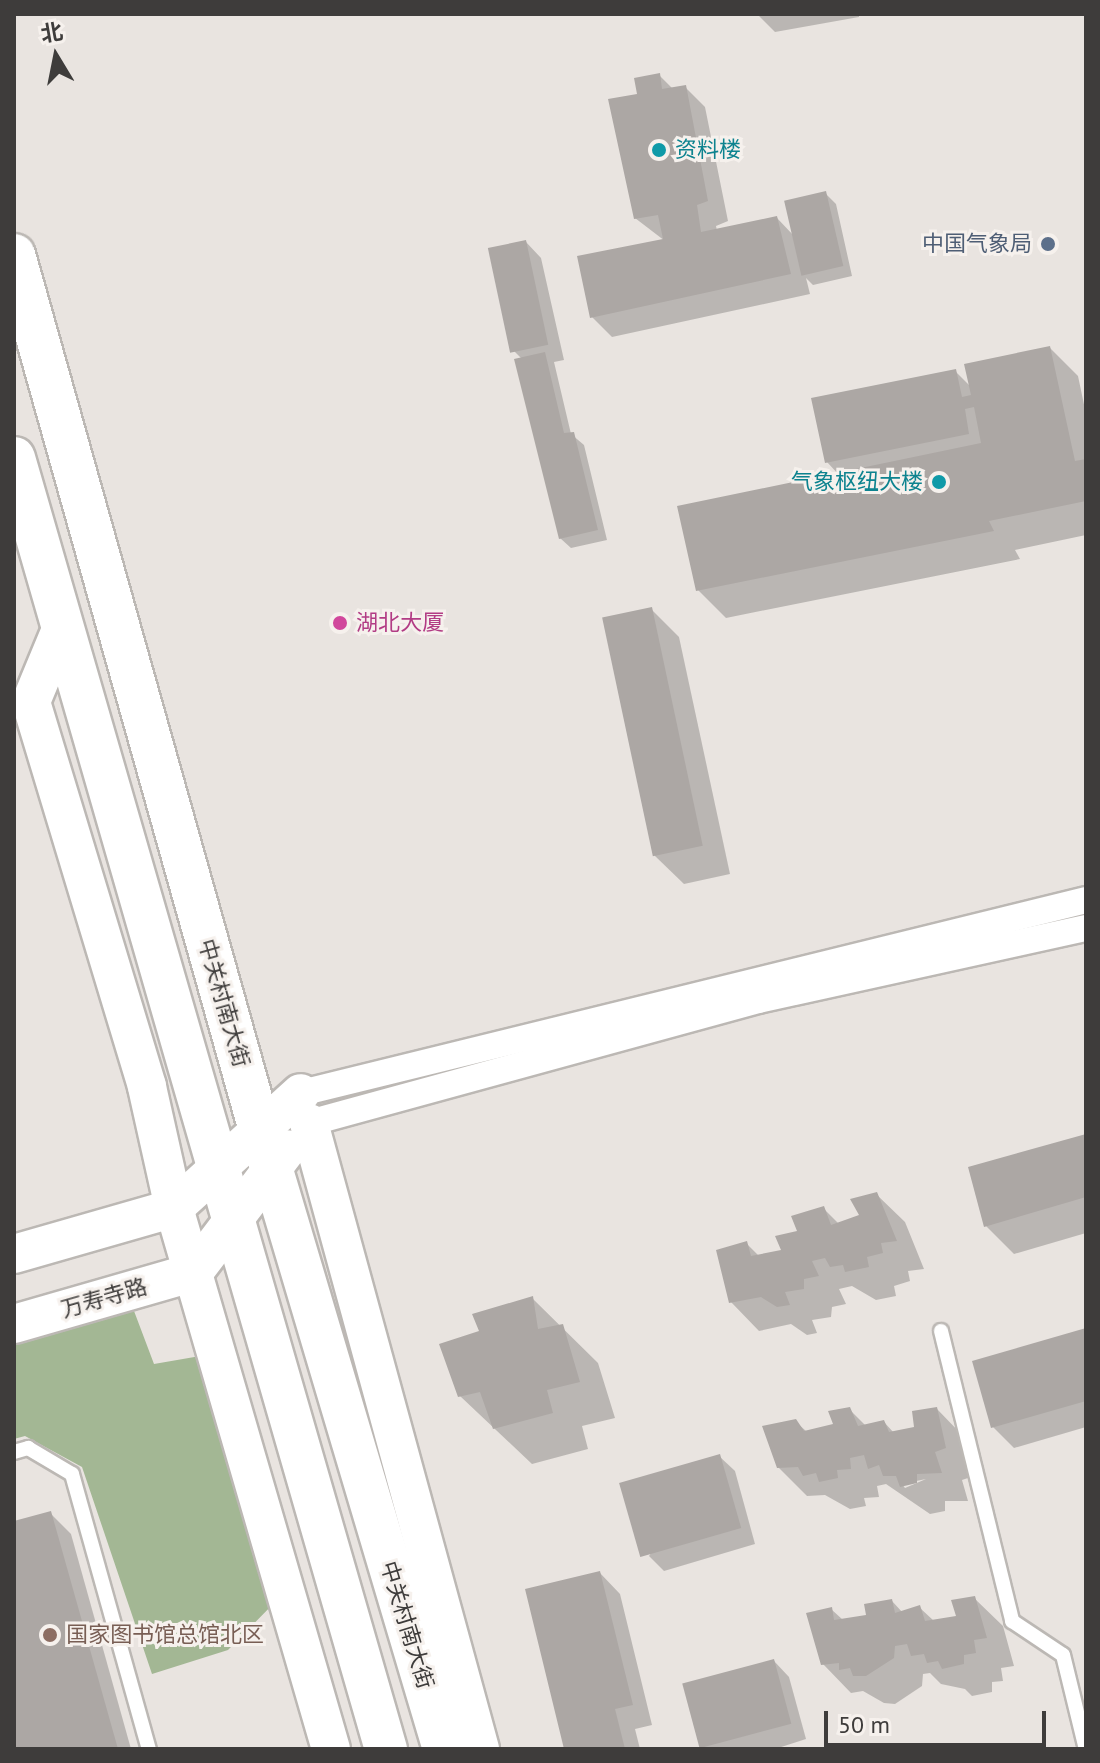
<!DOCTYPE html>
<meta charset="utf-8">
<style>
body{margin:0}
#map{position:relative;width:1100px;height:1763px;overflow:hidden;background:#e9e4e0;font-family:"PT Sans","Noto Sans SC",sans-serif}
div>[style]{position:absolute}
.forest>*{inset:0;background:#a3b794}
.shadow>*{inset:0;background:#0003}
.building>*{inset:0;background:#aca7a4;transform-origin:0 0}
.roads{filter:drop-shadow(2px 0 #bcb8b4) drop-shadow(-2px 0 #bcb8b4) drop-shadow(0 2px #bcb8b4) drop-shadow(0 -2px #bcb8b4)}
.lane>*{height:14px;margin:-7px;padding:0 7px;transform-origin:7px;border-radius:7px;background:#fff}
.street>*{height:26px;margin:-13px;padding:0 13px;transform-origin:13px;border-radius:13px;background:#fff}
.secondary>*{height:38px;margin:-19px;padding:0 19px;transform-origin:19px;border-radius:19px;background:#fff}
.primary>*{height:42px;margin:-21px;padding:0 21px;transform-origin:21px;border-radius:21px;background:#fff}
.dots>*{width:22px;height:22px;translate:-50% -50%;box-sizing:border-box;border:4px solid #f6f1ed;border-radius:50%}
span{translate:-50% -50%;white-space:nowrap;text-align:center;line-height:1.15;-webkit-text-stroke:6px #f6f1ed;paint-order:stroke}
.culture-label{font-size:22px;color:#0d838f}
.left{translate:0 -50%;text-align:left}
.right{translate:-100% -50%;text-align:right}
.service-label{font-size:22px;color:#4e5e75}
.hotel-label{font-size:22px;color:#b23c85}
.street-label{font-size:22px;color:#3e3c3b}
.education-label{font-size:22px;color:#785e54}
.frame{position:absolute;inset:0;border:16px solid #3e3c3b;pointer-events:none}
.north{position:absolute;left:16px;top:16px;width:80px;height:80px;-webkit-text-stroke:6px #f6f1ed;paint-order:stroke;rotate:350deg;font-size:22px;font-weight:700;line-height:32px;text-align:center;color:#3e3c3b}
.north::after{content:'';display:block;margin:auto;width:28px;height:36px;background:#3e3c3b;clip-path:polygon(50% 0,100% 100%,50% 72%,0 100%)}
.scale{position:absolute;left:824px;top:1711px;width:222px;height:36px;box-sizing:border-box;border:4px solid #3e3c3b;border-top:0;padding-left:10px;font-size:24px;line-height:28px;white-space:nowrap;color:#3e3c3b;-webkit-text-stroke:6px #f6f1ed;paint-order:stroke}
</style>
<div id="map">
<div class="forest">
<div style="clip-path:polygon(131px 1303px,154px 1364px,206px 1355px,278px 1599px,228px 1650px,152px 1674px,82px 1467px,25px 1436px,14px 1439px,14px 1336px)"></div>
</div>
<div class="shadow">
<div style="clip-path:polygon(757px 14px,859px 14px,859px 17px,775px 32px)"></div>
<div style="clip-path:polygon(659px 75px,673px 89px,685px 87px,705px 107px,728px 221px,716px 226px,717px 231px,777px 218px,794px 236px,825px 193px,836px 204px,852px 276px,813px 285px,806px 278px,810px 294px,612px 337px,592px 317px,665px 241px,635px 218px,639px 95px)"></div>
<div style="clip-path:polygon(526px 242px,541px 258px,564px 360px,554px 362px,571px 434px,584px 445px,607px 540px,571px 548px,560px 538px,522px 359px,514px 351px)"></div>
<div style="clip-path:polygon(1050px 348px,1078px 376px,1086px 414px,1086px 535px,1015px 550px,1020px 559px,726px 618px,698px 590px,839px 475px,827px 462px,955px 371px,971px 387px)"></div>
<div style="clip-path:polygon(651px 609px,679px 637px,730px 874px,684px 884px,655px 856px)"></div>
<div style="clip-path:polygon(1086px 1136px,1086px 1233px,1014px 1254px,986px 1226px)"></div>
<div style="clip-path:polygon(876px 1194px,905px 1222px,924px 1269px,908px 1271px,910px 1281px,894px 1286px,896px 1296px,876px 1300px,852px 1286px,839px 1289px,846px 1304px,832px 1307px,831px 1317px,812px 1320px,817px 1333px,807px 1335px,791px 1324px,759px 1331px,731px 1302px,746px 1243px,760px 1257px,784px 1252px,823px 1208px,839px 1224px,862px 1216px)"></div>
<div style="clip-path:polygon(532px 1298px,598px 1363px,615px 1418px,582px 1426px,588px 1449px,532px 1464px,460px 1396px,482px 1332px)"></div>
<div style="clip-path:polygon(1086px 1330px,1086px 1427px,1014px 1448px,993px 1427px)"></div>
<div style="clip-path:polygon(evenodd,849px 1409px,866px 1426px,884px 1422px,894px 1433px,916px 1428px,937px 1409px,965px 1438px,974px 1476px,962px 1480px,968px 1501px,945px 1501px,945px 1511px,930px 1514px,886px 1484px,877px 1486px,879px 1497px,864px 1498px,866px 1506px,850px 1509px,825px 1495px,807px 1496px,778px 1467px,795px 1421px,807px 1432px,835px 1426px,849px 1409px,926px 1479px,905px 1488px,902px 1484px,926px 1479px)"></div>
<div style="clip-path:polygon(719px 1456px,735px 1471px,755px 1544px,664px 1571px,649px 1556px)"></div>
<div style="clip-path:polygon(50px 1513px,71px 1534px,131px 1749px,14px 1749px,14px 1524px)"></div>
<div style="clip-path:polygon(600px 1573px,620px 1594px,652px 1725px,635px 1729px,640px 1749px,566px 1749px)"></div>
<div style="clip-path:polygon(974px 1598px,1003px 1626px,1014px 1666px,1001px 1668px,1003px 1681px,992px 1682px,992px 1692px,972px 1696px,965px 1689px,941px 1684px,930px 1673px,923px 1674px,922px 1686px,895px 1704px,884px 1703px,863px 1691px,851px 1693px,823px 1664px,831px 1609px,843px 1620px,869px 1617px,892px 1601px,903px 1613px,920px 1608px,934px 1621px,959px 1618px)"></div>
<div style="clip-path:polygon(774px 1661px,789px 1677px,806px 1739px,775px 1749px,703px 1749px,684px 1685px)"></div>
</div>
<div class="building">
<div style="clip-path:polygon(660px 73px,662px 89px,686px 85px,708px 201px,697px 205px,701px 232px,777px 216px,791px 274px,590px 318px,577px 256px,663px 239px,658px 215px,634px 219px,608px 99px,637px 94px,634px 78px)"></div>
<div style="left:826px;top:191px;width:77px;height:43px;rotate:77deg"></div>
<div style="left:526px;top:240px;width:107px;height:39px;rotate:78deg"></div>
<div style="clip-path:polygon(1050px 346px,1075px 461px,1086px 459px,1086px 501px,989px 521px,994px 531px,696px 591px,677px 506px,981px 443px,974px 407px,965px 409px,969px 434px,825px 463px,811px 398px,956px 369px,962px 397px,971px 395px,964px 364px)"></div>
<div style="clip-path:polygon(545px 352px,564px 433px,574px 432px,598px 530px,559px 539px,514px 359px)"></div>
<div style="left:652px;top:607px;width:244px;height:51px;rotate:78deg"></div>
<div style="clip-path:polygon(1086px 1134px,1086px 1197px,984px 1227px,968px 1167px)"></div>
<div style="clip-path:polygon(877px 1192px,897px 1241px,881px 1243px,883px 1253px,867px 1257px,869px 1267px,845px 1272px,843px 1265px,830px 1267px,825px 1258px,812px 1261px,819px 1276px,804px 1279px,804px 1289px,785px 1292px,790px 1305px,777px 1307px,761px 1297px,729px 1303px,716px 1250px,747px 1241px,751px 1256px,781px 1250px,775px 1236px,797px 1231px,791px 1216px,824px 1206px,831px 1225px,859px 1215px,850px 1199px)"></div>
<div style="clip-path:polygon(533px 1296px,538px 1329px,563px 1324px,580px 1382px,547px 1390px,553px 1413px,493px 1429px,480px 1392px,458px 1397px,439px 1344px,479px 1331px,472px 1314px)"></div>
<div style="clip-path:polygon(1086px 1328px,1086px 1401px,991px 1428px,972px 1361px)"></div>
<div style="clip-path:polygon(850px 1407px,858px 1426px,884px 1420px,889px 1432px,914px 1427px,912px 1411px,937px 1407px,946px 1448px,935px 1452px,942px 1473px,917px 1474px,917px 1483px,900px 1487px,896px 1476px,883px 1476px,879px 1465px,868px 1469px,864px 1455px,850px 1458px,851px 1469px,837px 1470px,838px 1478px,819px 1482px,816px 1473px,803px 1476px,798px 1467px,777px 1468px,762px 1426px,796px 1419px,804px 1431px,833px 1424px,828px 1411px)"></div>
<div style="left:720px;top:1454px;width:77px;height:105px;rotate:74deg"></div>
<div style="clip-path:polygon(51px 1511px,118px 1749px,14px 1749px,14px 1521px)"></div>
<div style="clip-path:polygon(600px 1571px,633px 1705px,615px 1709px,625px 1749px,564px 1749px,525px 1589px)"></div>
<div style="clip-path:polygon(975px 1596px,987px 1638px,974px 1640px,976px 1653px,964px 1655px,964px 1664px,942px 1669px,938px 1661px,927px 1663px,924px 1654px,911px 1656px,907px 1644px,895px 1646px,894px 1658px,866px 1676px,853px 1676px,850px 1668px,839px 1670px,839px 1663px,821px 1665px,806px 1613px,832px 1607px,834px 1620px,866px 1615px,864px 1604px,892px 1599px,895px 1613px,920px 1605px,925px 1621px,956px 1616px,951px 1600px)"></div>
<div style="left:774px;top:1659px;width:67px;height:95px;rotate:75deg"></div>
</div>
<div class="roads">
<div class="lane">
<div style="left:941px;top:1331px;width:299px;rotate:76.2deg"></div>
<div style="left:1012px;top:1621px;width:61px;rotate:33.7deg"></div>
<div style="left:1063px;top:1655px;width:97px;rotate:76.3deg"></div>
<div style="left:14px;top:1452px;width:15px;rotate:-16deg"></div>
<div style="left:28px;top:1448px;width:51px;rotate:30.6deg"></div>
<div style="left:72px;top:1474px;width:286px;rotate:74.4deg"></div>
</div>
<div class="street">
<div style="left:301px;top:1093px;width:808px;rotate:-13.81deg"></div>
<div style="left:309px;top:1123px;width:466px;rotate:-15.3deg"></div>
<div style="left:758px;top:1000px;width:336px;rotate:-12.4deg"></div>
</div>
<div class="secondary">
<div style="left:62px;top:627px;width:81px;rotate:112.5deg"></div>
<div style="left:31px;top:702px;width:402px;rotate:73.2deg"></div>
<div style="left:147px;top:1087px;width:124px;rotate:77.4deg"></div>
<div style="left:174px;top:1208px;width:563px;rotate:73.82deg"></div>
<div style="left:309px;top:1123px;width:649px;rotate:74.72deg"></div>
<div style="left:14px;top:1254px;width:166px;rotate:-16deg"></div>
<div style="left:174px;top:1208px;width:171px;rotate:-42.2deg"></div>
<div style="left:14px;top:1324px;width:187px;rotate:-16.1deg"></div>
<div style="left:194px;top:1272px;width:154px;rotate:-52.9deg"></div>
</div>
<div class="primary">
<div style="left:14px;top:255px;width:909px;rotate:74.3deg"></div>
<div style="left:260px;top:1130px;width:646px;rotate:73.45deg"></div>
<div style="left:14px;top:458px;width:1344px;rotate:73.93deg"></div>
</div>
</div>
<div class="dots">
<div style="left:659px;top:150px;background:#0f9aa8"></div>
<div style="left:1048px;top:244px;background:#5c6f8a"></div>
<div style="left:939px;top:482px;background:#0f9aa8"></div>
<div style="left:340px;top:623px;background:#d1479c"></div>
<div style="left:50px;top:1635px;background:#8d6e63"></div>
</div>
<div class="culture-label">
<span class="left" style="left:675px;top:150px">资料楼</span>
<span class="right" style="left:923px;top:482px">气象枢纽大楼</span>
</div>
<div class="service-label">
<span class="right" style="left:1032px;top:244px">中国气象局</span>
</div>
<div class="hotel-label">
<span class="left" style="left:356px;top:623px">湖北大厦</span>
</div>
<div class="street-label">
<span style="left:224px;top:1003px;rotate:74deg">中关村南大街</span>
<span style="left:104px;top:1298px;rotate:-16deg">万寿寺路</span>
<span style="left:407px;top:1625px;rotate:73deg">中关村南大街</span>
</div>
<div class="education-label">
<span class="left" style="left:66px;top:1635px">国家图书馆总馆北区</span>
</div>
<div class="frame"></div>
<div class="north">北</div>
<div class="scale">50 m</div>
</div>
